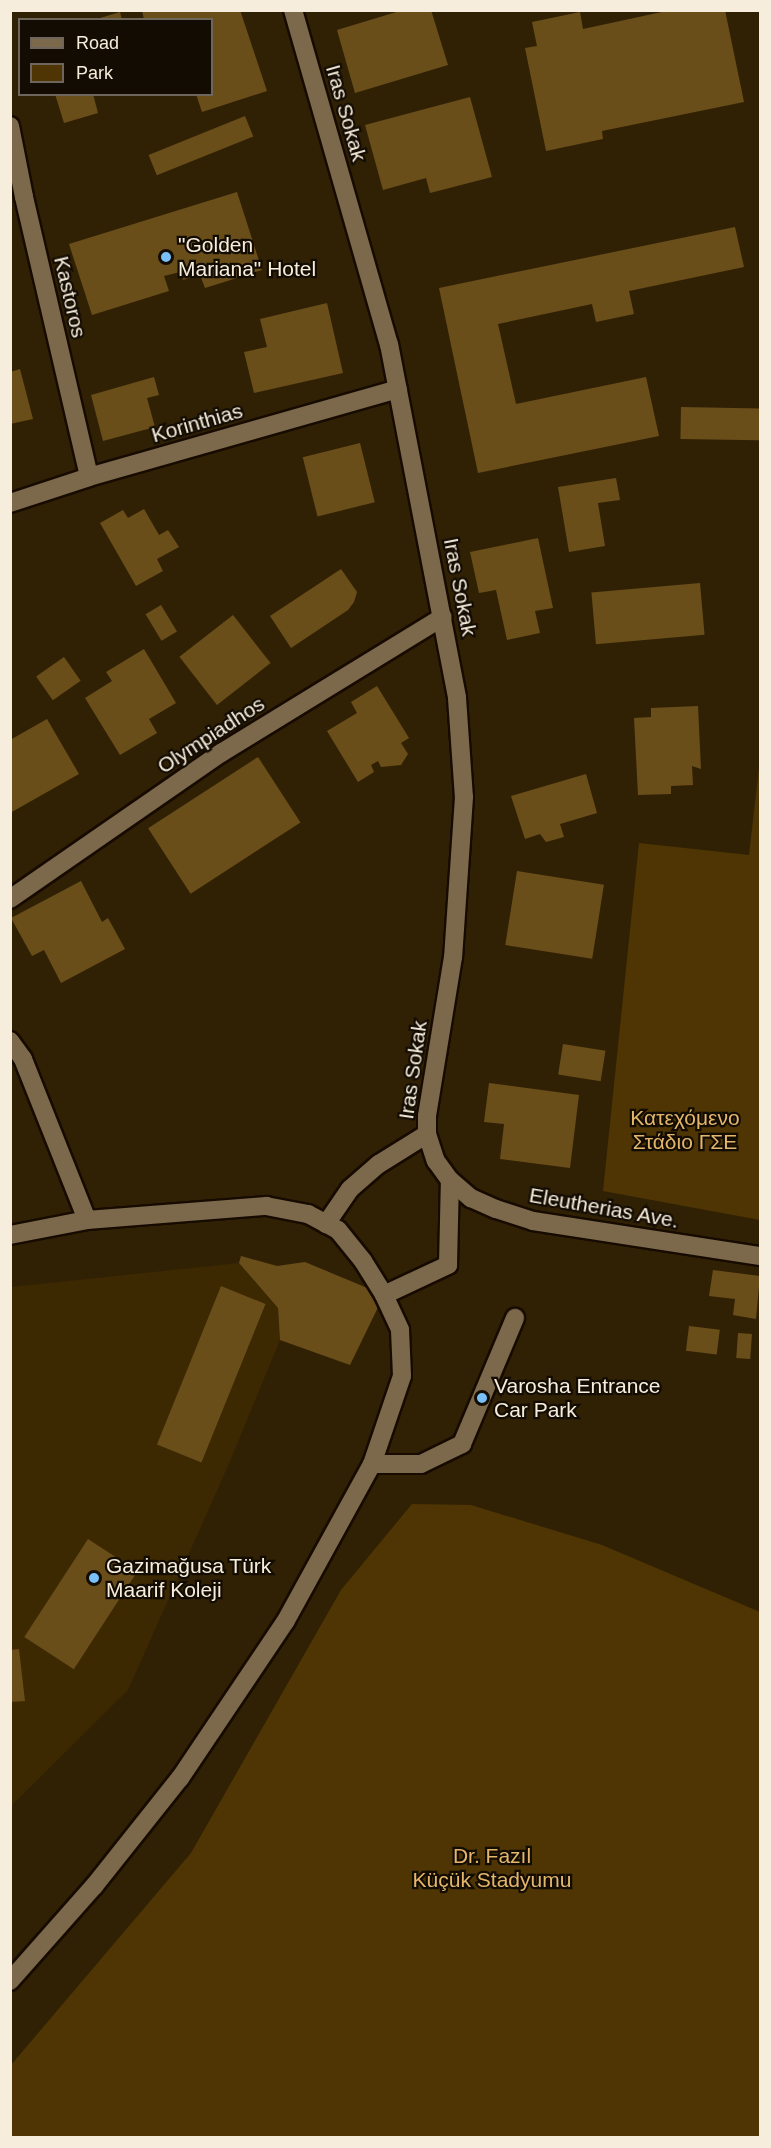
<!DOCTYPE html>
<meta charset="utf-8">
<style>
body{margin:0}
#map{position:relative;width:771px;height:2148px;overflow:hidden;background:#312104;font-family:Helvetica,sans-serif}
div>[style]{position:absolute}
.built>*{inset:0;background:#3c2801}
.green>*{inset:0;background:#4e3503}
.building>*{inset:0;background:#6a4e1a;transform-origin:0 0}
.roads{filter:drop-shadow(2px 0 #170b00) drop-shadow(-2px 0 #170b00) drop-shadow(0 2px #170b00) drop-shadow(0 -2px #170b00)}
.minor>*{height:18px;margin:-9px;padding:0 9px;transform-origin:9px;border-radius:9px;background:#7c694b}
.dots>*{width:16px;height:16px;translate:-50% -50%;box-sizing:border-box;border:3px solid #130c03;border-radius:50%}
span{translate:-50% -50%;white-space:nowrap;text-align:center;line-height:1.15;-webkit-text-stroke:4.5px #130c03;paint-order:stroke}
.street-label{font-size:21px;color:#f7eddc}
.poi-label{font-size:21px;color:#f7eddc}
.left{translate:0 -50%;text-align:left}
.park-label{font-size:21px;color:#e3b66b}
.frame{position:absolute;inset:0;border:12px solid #f7eddc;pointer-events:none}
.legend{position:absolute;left:18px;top:18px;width:195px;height:78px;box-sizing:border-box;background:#130c03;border:2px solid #6e665a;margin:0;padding:8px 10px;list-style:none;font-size:18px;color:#f7eddc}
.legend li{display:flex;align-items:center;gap:12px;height:30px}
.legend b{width:30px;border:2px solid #6e665a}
</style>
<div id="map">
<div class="built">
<div style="clip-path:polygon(239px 1263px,278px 1308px,280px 1340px,228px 1466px,128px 1690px,11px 1806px,11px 1287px)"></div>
</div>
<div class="green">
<div style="clip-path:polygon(760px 759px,760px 1220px,603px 1191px,639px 843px,749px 855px)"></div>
<div style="clip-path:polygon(412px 1504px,471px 1505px,602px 1545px,760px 1612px,760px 2137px,11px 2137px,11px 2065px,191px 1853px,341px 1590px)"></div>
</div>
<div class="building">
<div style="clip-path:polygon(142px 10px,240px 10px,267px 91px,202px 112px,196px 94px,212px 94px,212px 20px,144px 20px)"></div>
<div style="clip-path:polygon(403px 10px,431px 10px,448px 65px,355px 93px,337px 30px)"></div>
<div style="clip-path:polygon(671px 10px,725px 10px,744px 102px,602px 131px,603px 139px,546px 151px,525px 48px,537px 46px,532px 22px,580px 12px,583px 29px)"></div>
<div style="clip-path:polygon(120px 12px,122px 20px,97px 20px,97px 19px)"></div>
<div style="clip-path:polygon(55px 94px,93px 94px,98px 113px,64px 123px)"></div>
<div style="clip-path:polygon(470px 97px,492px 177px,430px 193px,426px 178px,383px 190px,365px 125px)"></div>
<div style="left:245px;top:116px;width:22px;height:104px;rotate:68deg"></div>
<div style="clip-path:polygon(237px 192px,262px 270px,205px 288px,200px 275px,183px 280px,180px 272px,164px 276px,169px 291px,92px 315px,69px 244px)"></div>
<div style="clip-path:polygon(735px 227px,744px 267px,629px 291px,634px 314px,596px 322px,592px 304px,498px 324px,516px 404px,646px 377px,659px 436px,478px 473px,439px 288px)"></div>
<div style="clip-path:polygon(327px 303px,343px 373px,254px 393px,244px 352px,267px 347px,260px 319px)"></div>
<div style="clip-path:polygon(20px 369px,33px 419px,10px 424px,10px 372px)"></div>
<div style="clip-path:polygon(154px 377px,159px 395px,147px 398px,155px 427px,103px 441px,91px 395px)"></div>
<div style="left:681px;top:407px;width:79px;height:32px;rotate:1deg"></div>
<div style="left:360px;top:443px;width:61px;height:59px;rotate:76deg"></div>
<div style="clip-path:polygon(616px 478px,620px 500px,598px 503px,605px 546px,569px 552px,558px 487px)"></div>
<div style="clip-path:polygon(144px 509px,159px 535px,168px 530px,179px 547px,157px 559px,163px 571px,136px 586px,100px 523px,123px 510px,128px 518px)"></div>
<div style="clip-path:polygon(538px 538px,553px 608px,535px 611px,540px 633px,507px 640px,496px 590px,479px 593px,470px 552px)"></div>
<div style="clip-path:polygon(341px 569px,357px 592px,354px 602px,348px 610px,291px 648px,270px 616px)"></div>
<div style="left:700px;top:583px;width:52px;height:109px;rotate:85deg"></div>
<div style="left:161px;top:605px;width:31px;height:18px;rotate:59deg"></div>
<div style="left:233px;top:615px;width:61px;height:68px;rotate:52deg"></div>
<div style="clip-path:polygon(144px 649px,176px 703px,149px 719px,157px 733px,120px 755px,85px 698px,112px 681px,106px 672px)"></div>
<div style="left:64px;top:657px;width:29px;height:34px;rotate:55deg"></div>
<div style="clip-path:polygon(377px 686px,409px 738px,401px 743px,408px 754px,401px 765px,381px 767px,378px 761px,371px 765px,374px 772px,358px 782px,327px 731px,357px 713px,351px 702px)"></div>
<div style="clip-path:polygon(698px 706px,701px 769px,692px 766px,693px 785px,671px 786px,671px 794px,638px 795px,634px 718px,651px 717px,651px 708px)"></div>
<div style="clip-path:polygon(47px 719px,79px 774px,10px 813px,10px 740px)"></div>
<div style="left:258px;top:757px;width:78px;height:131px;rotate:57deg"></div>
<div style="clip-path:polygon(586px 774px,597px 813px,560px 824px,564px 837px,546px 842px,540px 834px,525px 839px,511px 796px)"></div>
<div style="left:517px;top:871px;width:88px;height:75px;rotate:9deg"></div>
<div style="clip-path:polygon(81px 881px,102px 922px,108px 918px,125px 949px,61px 983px,44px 950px,32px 956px,11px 918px)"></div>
<div style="left:563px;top:1044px;width:43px;height:31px;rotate:9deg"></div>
<div style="clip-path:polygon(489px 1083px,579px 1095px,570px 1168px,500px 1159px,504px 1124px,484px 1122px)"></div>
<div style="clip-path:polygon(241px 1256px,277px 1266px,305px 1262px,384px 1295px,350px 1365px,280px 1340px,278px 1308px,239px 1263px)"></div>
<div style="clip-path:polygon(713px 1270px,760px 1276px,756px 1319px,733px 1315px,735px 1299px,709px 1296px)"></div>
<div style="left:221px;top:1286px;width:48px;height:171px;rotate:22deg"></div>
<div style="left:689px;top:1326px;width:31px;height:25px;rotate:7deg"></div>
<div style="left:738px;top:1333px;width:14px;height:25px;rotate:4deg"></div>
<div style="left:88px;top:1539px;width:59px;height:117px;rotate:33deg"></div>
<div style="clip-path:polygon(19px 1649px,25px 1701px,10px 1702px,10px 1650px)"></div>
</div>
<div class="roads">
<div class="minor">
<div style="left:293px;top:10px;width:348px;rotate:74deg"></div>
<div style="left:389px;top:344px;width:360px;rotate:79.1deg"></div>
<div style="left:457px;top:698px;width:99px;rotate:86deg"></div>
<div style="left:464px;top:797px;width:160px;rotate:93.9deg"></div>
<div style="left:453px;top:957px;width:161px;rotate:99.3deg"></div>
<div style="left:427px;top:1116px;width:18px;rotate:90deg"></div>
<div style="left:427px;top:1134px;width:28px;rotate:72deg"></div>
<div style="left:436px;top:1161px;width:24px;rotate:54deg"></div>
<div style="left:450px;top:1180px;width:28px;rotate:41deg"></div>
<div style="left:471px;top:1198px;width:27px;rotate:24deg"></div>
<div style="left:496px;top:1209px;width:39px;rotate:18deg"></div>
<div style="left:533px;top:1221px;width:230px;rotate:8.8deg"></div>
<div style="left:10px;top:126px;width:72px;rotate:78.8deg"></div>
<div style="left:24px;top:197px;width:287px;rotate:76.9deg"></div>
<div style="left:10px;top:503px;width:83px;rotate:-18.2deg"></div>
<div style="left:89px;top:477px;width:321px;rotate:-15.9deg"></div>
<div style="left:10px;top:899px;width:257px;rotate:-34.7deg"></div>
<div style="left:221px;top:753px;width:260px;rotate:-31.5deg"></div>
<div style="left:10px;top:1041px;width:22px;rotate:54deg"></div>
<div style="left:23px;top:1059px;width:173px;rotate:68.3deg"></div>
<div style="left:326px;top:1224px;width:42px;rotate:-55.6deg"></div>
<div style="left:350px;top:1189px;width:38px;rotate:-41deg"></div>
<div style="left:379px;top:1164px;width:57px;rotate:-32deg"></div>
<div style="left:10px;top:1235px;width:78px;rotate:-11deg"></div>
<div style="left:87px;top:1220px;width:180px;rotate:-4.5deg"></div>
<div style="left:266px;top:1206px;width:43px;rotate:10.8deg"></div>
<div style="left:308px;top:1214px;width:34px;rotate:28deg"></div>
<div style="left:338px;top:1230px;width:40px;rotate:51deg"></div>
<div style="left:363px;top:1261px;width:40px;rotate:58deg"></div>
<div style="left:384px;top:1295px;width:38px;rotate:65deg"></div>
<div style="left:400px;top:1330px;width:46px;rotate:87.5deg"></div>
<div style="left:402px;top:1376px;width:93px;rotate:108.8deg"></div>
<div style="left:372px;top:1464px;width:180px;rotate:118.8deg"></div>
<div style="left:285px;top:1622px;width:188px;rotate:123.9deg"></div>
<div style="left:180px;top:1778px;width:138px;rotate:128.5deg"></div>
<div style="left:94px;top:1886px;width:127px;rotate:131.5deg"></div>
<div style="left:384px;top:1295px;width:71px;rotate:-25.1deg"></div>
<div style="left:448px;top:1265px;width:85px;rotate:-88.7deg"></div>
<div style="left:372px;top:1464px;width:49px"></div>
<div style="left:421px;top:1464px;width:46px;rotate:-26deg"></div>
<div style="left:462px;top:1444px;width:137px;rotate:-67.2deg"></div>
</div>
</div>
<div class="dots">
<div style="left:166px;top:257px;background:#79bff8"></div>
<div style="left:482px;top:1398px;background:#79bff8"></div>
<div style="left:94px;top:1578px;background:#79bff8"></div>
</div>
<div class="street-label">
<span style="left:346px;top:113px;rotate:74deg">Iras Sokak</span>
<span style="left:70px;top:297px;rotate:77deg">Kastoros</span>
<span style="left:197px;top:423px;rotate:-16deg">Korinthias</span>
<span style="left:460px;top:587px;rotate:79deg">Iras Sokak</span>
<span style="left:211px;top:735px;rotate:-33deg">Olympiadhos</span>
<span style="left:413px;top:1070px;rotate:-82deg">Iras Sokak</span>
<span style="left:604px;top:1208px;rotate:10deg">Eleutherias Ave.</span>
</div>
<div class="poi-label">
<span class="left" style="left:178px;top:257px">"Golden<br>Mariana" Hotel</span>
<span class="left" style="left:494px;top:1398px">Varosha Entrance<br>Car Park</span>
<span class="left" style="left:106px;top:1578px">Gazimağusa Türk<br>Maarif Koleji</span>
</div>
<div class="park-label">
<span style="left:685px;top:1130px">Κατεχόμενο<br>Στάδιο ΓΣΕ</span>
<span style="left:492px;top:1868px">Dr. Fazıl<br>Küçük Stadyumu</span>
</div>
<div class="frame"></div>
<ul class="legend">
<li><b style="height:8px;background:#7c694b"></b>Road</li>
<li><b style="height:16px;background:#4e3503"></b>Park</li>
</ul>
</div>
